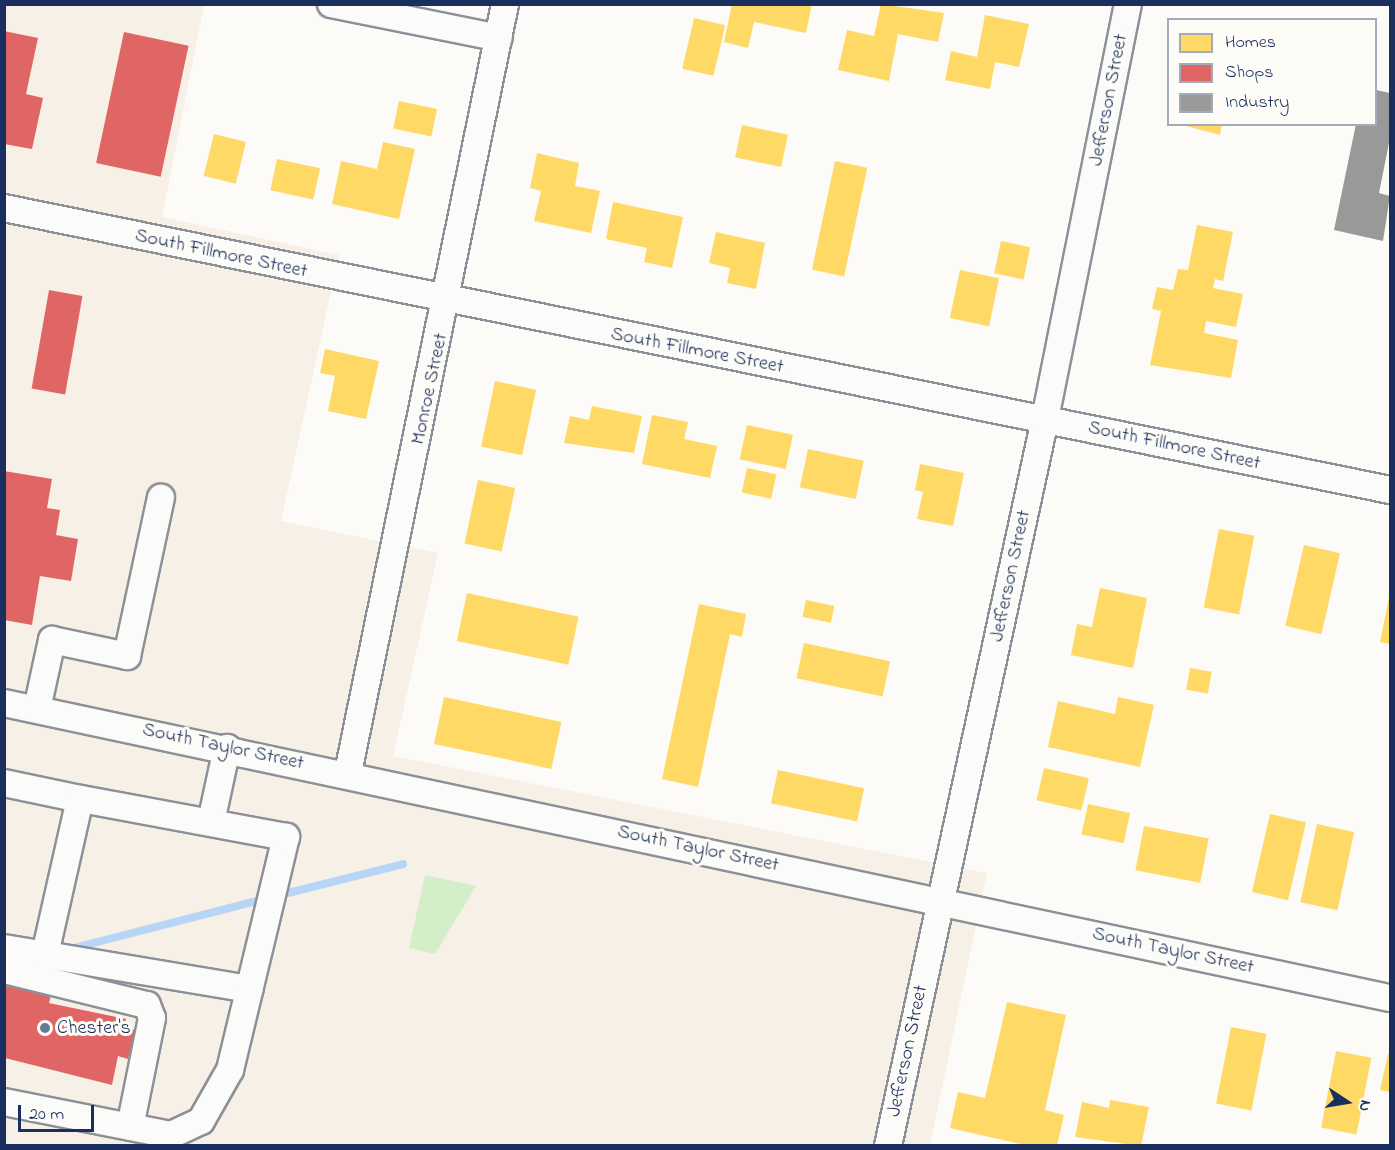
<!DOCTYPE html>
<style>
body{margin:0}
#map{position:relative;width:1395px;height:1150px;overflow:hidden;background:#fcfbf8;font-family:"Indie Flower",sans-serif}
div>[style]{position:absolute}
.built>*{inset:0;background:#f7f0e7}
.green>*{inset:0;background:#d3eec9}
.homes>*{inset:0;background:#ffd966;transform-origin:0 0}
.shops>*{inset:0;background:#e06666;transform-origin:0 0}
.industry>*{inset:0;background:#999}
.stream>*{height:8px;margin:-4px;padding:0 4px;transform-origin:4px;border-radius:4px;background:#b7d6f5}
.roads{filter:drop-shadow(2px 0 #8c9097) drop-shadow(-2px 0 #8c9097) drop-shadow(0 2px #8c9097) drop-shadow(0 -2px #8c9097)}
.minor>*{height:26px;margin:-13px;padding:0 13px;transform-origin:13px;border-radius:13px;background:#fbfbf9}
.dots>*{width:16px;height:16px;translate:-50% -50%;box-sizing:border-box;border:3px solid #fdfcf7;border-radius:50%}
span{translate:-50% -50%;white-space:nowrap;text-align:center;line-height:1.15;-webkit-text-stroke:6px #fdfcf7;paint-order:stroke}
.street-label{font-size:20px;color:#1b2f5e}
.poi-label{font-size:20px;color:#1b2f5e}
.left{translate:0 -50%;text-align:left}
.frame{position:absolute;inset:0;border:6px solid #1b2f5e;pointer-events:none}
.legend{position:absolute;left:1167px;top:18px;width:210px;height:108px;box-sizing:border-box;background:#fdfcf7;border:2px solid #a3aaba;margin:0;padding:8px 10px;list-style:none;font-size:18px;color:#1b2f5e}
.legend li{display:flex;align-items:center;gap:12px;height:30px}
.legend b{width:30px;border:2px solid #a3aaba}
.north{position:absolute;left:1317px;top:1072px;width:60px;height:60px;-webkit-text-stroke:4px #fdfcf7;paint-order:stroke;rotate:102deg;font-size:16px;font-weight:700;line-height:24px;text-align:center;color:#1b2f5e}
.north::after{content:'';display:block;margin:auto;width:21px;height:27px;background:#1b2f5e;clip-path:polygon(50% 0,100% 100%,50% 72%,0 100%)}
.scale{position:absolute;left:18px;top:1105px;width:76px;height:27px;box-sizing:border-box;border:3px solid #1b2f5e;border-top:0;padding-left:8px;font-size:18px;line-height:21px;white-space:nowrap;color:#1b2f5e;-webkit-text-stroke:4px #fdfcf7;paint-order:stroke}
</style>
<div id="map">
<div class="built">
<div style="clip-path:polygon(5px 5px,204px 5px,162px 217px,339px 255px,281px 521px,438px 553px,393px 756px,987px 873px,930px 1145px,5px 1146px)"></div>
</div>
<div class="green">
<div style="clip-path:polygon(425px 875px,476px 886px,435px 954px,409px 948px)"></div>
</div>
<div class="homes">
<div style="clip-path:polygon(732px 4px,812px 4px,806px 33px,754px 22px,748px 48px,724px 42px)"></div>
<div style="clip-path:polygon(881px 4px,944px 13px,938px 42px,898px 34px,889px 81px,838px 70px,847px 30px,874px 36px)"></div>
<div style="clip-path:polygon(985px 15px,1029px 24px,1019px 67px,995px 62px,990px 89px,945px 80px,951px 51px,977px 57px)"></div>
<div style="left:694px;top:18px;width:32px;height:52px;rotate:13deg"></div>
<div style="left:399px;top:101px;width:39px;height:28px;rotate:12deg"></div>
<div style="clip-path:polygon(1179px 124px,1222px 124px,1220px 135px)"></div>
<div style="left:742px;top:125px;width:47px;height:33px;rotate:12deg"></div>
<div style="left:214px;top:134px;width:33px;height:43px;rotate:14deg"></div>
<div style="clip-path:polygon(383px 142px,415px 149px,399px 219px,332px 204px,341px 161px,377px 169px)"></div>
<div style="clip-path:polygon(537px 153px,579px 163px,575px 186px,600px 191px,591px 233px,534px 221px,541px 191px,530px 188px)"></div>
<div style="left:277px;top:159px;width:44px;height:32px;rotate:12deg"></div>
<div style="left:835px;top:161px;width:33px;height:111px;rotate:12deg"></div>
<div style="clip-path:polygon(613px 202px,683px 217px,672px 268px,644px 262px,647px 248px,606px 239px)"></div>
<div style="clip-path:polygon(1197px 225px,1233px 232px,1223px 281px,1215px 279px,1213px 288px,1243px 294px,1236px 327px,1206px 321px,1204px 333px,1238px 340px,1231px 378px,1150px 365px,1161px 311px,1152px 309px,1157px 287px,1173px 290px,1178px 269px,1188px 270px)"></div>
<div style="clip-path:polygon(716px 232px,765px 243px,756px 289px,727px 283px,730px 268px,709px 263px)"></div>
<div style="left:1001px;top:241px;width:30px;height:33px;rotate:12deg"></div>
<div style="left:960px;top:270px;width:40px;height:49px;rotate:12deg"></div>
<div style="clip-path:polygon(325px 349px,379px 361px,366px 419px,328px 411px,335px 376px,320px 373px)"></div>
<div style="left:495px;top:381px;width:42px;height:67px;rotate:12deg"></div>
<div style="clip-path:polygon(592px 406px,642px 416px,634px 453px,564px 443px,570px 416px,589px 420px)"></div>
<div style="clip-path:polygon(652px 415px,688px 422px,684px 439px,717px 446px,710px 478px,642px 464px)"></div>
<div style="left:747px;top:425px;width:47px;height:35px;rotate:12deg"></div>
<div style="left:808px;top:449px;width:57px;height:39px;rotate:12deg"></div>
<div style="clip-path:polygon(920px 464px,964px 473px,953px 526px,917px 519px,923px 492px,915px 490px)"></div>
<div style="left:747px;top:468px;width:30px;height:25px;rotate:12deg"></div>
<div style="left:478px;top:480px;width:38px;height:65px;rotate:12deg"></div>
<div style="left:1219px;top:529px;width:36px;height:80px;rotate:11deg"></div>
<div style="left:1304px;top:545px;width:37px;height:83px;rotate:13deg"></div>
<div style="clip-path:polygon(1100px 588px,1147px 598px,1133px 668px,1071px 655px,1077px 624px,1092px 627px)"></div>
<div style="left:467px;top:593px;width:114px;height:49px;rotate:12deg"></div>
<div style="clip-path:polygon(1389px 597px,1390px 598px,1390px 644px,1380px 642px)"></div>
<div style="left:806px;top:600px;width:29px;height:17px;rotate:12deg"></div>
<div style="clip-path:polygon(699px 604px,746px 614px,742px 637px,730px 634px,698px 787px,662px 779px)"></div>
<div style="left:804px;top:643px;width:88px;height:36px;rotate:12deg"></div>
<div style="left:1190px;top:668px;width:22px;height:22px;rotate:10deg"></div>
<div style="left:444px;top:697px;width:120px;height:48px;rotate:12deg"></div>
<div style="clip-path:polygon(1118px 697px,1154px 705px,1140px 767px,1048px 747px,1058px 701px,1115px 714px)"></div>
<div style="left:1044px;top:768px;width:46px;height:33px;rotate:13deg"></div>
<div style="left:778px;top:770px;width:88px;height:34px;rotate:12deg"></div>
<div style="left:1088px;top:804px;width:43px;height:31px;rotate:12deg"></div>
<div style="left:1270px;top:814px;width:37px;height:80px;rotate:13deg"></div>
<div style="left:1317px;top:824px;width:38px;height:80px;rotate:12deg"></div>
<div style="left:1144px;top:826px;width:66px;height:45px;rotate:11deg"></div>
<div style="clip-path:polygon(1007px 1002px,1066px 1015px,1045px 1110px,1064px 1115px,1057px 1146px,1029px 1146px,950px 1128px,958px 1092px,985px 1098px)"></div>
<div style="left:1231px;top:1027px;width:36px;height:78px;rotate:11deg"></div>
<div style="left:1336px;top:1051px;width:36px;height:78px;rotate:11deg"></div>
<div style="clip-path:polygon(1388px 1054px,1390px 1055px,1390px 1092px,1380px 1090px)"></div>
<div style="clip-path:polygon(1110px 1100px,1149px 1107px,1141px 1146px,1075px 1137px,1082px 1102px,1109px 1108px)"></div>
</div>
<div class="shops">
<div style="clip-path:polygon(4px 31px,38px 38px,26px 94px,43px 98px,32px 149px,4px 144px)"></div>
<div style="left:124px;top:32px;width:66px;height:134px;rotate:12deg"></div>
<div style="left:49px;top:290px;width:34px;height:100px;rotate:10deg"></div>
<div style="clip-path:polygon(4px 471px,52px 479px,47px 508px,60px 510px,56px 535px,78px 539px,71px 581px,40px 576px,32px 625px,4px 620px)"></div>
<div style="clip-path:polygon(5px 982px,52px 992px,49px 1003px,126px 1019px,124px 1027px,135px 1030px,128px 1059px,118px 1056px,112px 1085px,5px 1058px)"></div>
</div>
<div class="industry">
<div style="clip-path:polygon(1376px 90px,1390px 93px,1390px 138px,1379px 193px,1390px 196px,1383px 241px,1334px 230px,1356px 124px,1376px 124px)"></div>
</div>
<div class="stream">
<div style="left:276px;top:896px;width:131px;rotate:-14.1deg"></div>
<div style="left:70px;top:949px;width:201px;rotate:-14.4deg"></div>
</div>
<div class="roads">
<div class="minor">
<div style="left:331px;top:4px;width:171px;rotate:11.4deg"></div>
<div style="left:4px;top:208px;width:1414px;rotate:11.5deg"></div>
<div style="left:4px;top:703px;width:1417px;rotate:12.02deg"></div>
<div style="left:37px;top:709px;width:71px;rotate:-77.7deg"></div>
<div style="left:52px;top:640px;width:77px;rotate:12deg"></div>
<div style="left:127px;top:656px;width:162px;rotate:-77.9deg"></div>
<div style="left:348px;top:773px;width:785px;rotate:-78.46deg"></div>
<div style="left:4px;top:783px;width:78px;rotate:11.9deg"></div>
<div style="left:80px;top:799px;width:159px;rotate:102.7deg"></div>
<div style="left:211px;top:822px;width:76px;rotate:-77.8deg"></div>
<div style="left:4px;top:948px;width:249px;rotate:9.5deg"></div>
<div style="left:4px;top:970px;width:147px;rotate:13.8deg"></div>
<div style="left:147px;top:1005px;width:14px;rotate:69deg"></div>
<div style="left:152px;top:1018px;width:111px;rotate:101.4deg"></div>
<div style="left:4px;top:1102px;width:170px;rotate:11.2deg"></div>
<div style="left:171px;top:1135px;width:33px;rotate:-25deg"></div>
<div style="left:201px;top:1121px;width:59px;rotate:-60.4deg"></div>
<div style="left:230px;top:1070px;width:240px;rotate:-76.5deg"></div>
<div style="left:286px;top:837px;width:209px;rotate:-169.5deg"></div>
<div style="left:888px;top:1146px;width:744px;rotate:-77.81deg"></div>
<div style="left:1045px;top:419px;width:423px;rotate:-78.7deg"></div>
</div>
</div>
<div class="dots">
<div style="left:45px;top:1028px;background:#6a7694"></div>
</div>
<div class="street-label">
<span style="left:1109px;top:100px;rotate:-79deg">Jefferson Street</span>
<span style="left:221px;top:254px;rotate:12deg">South Fillmore Street</span>
<span style="left:697px;top:351px;rotate:11deg">South Fillmore Street</span>
<span style="left:430px;top:389px;rotate:-78deg">Monroe Street</span>
<span style="left:1174px;top:446px;rotate:12deg">South Fillmore Street</span>
<span style="left:1011px;top:576px;rotate:-78deg">Jefferson Street</span>
<span style="left:223px;top:747px;rotate:12deg">South Taylor Street</span>
<span style="left:698px;top:849px;rotate:12deg">South Taylor Street</span>
<span style="left:1173px;top:951px;rotate:12deg">South Taylor Street</span>
<span style="left:908px;top:1051px;rotate:-78deg">Jefferson Street</span>
</div>
<div class="poi-label">
<span class="left" style="left:57px;top:1028px">Chester's</span>
</div>
<div class="frame"></div>
<ul class="legend">
<li><b style="height:16px;background:#ffd966"></b>Homes</li>
<li><b style="height:16px;background:#e06666"></b>Shops</li>
<li><b style="height:16px;background:#999"></b>Industry</li>
</ul>
<div class="north">N</div>
<div class="scale">20 m</div>
</div>
